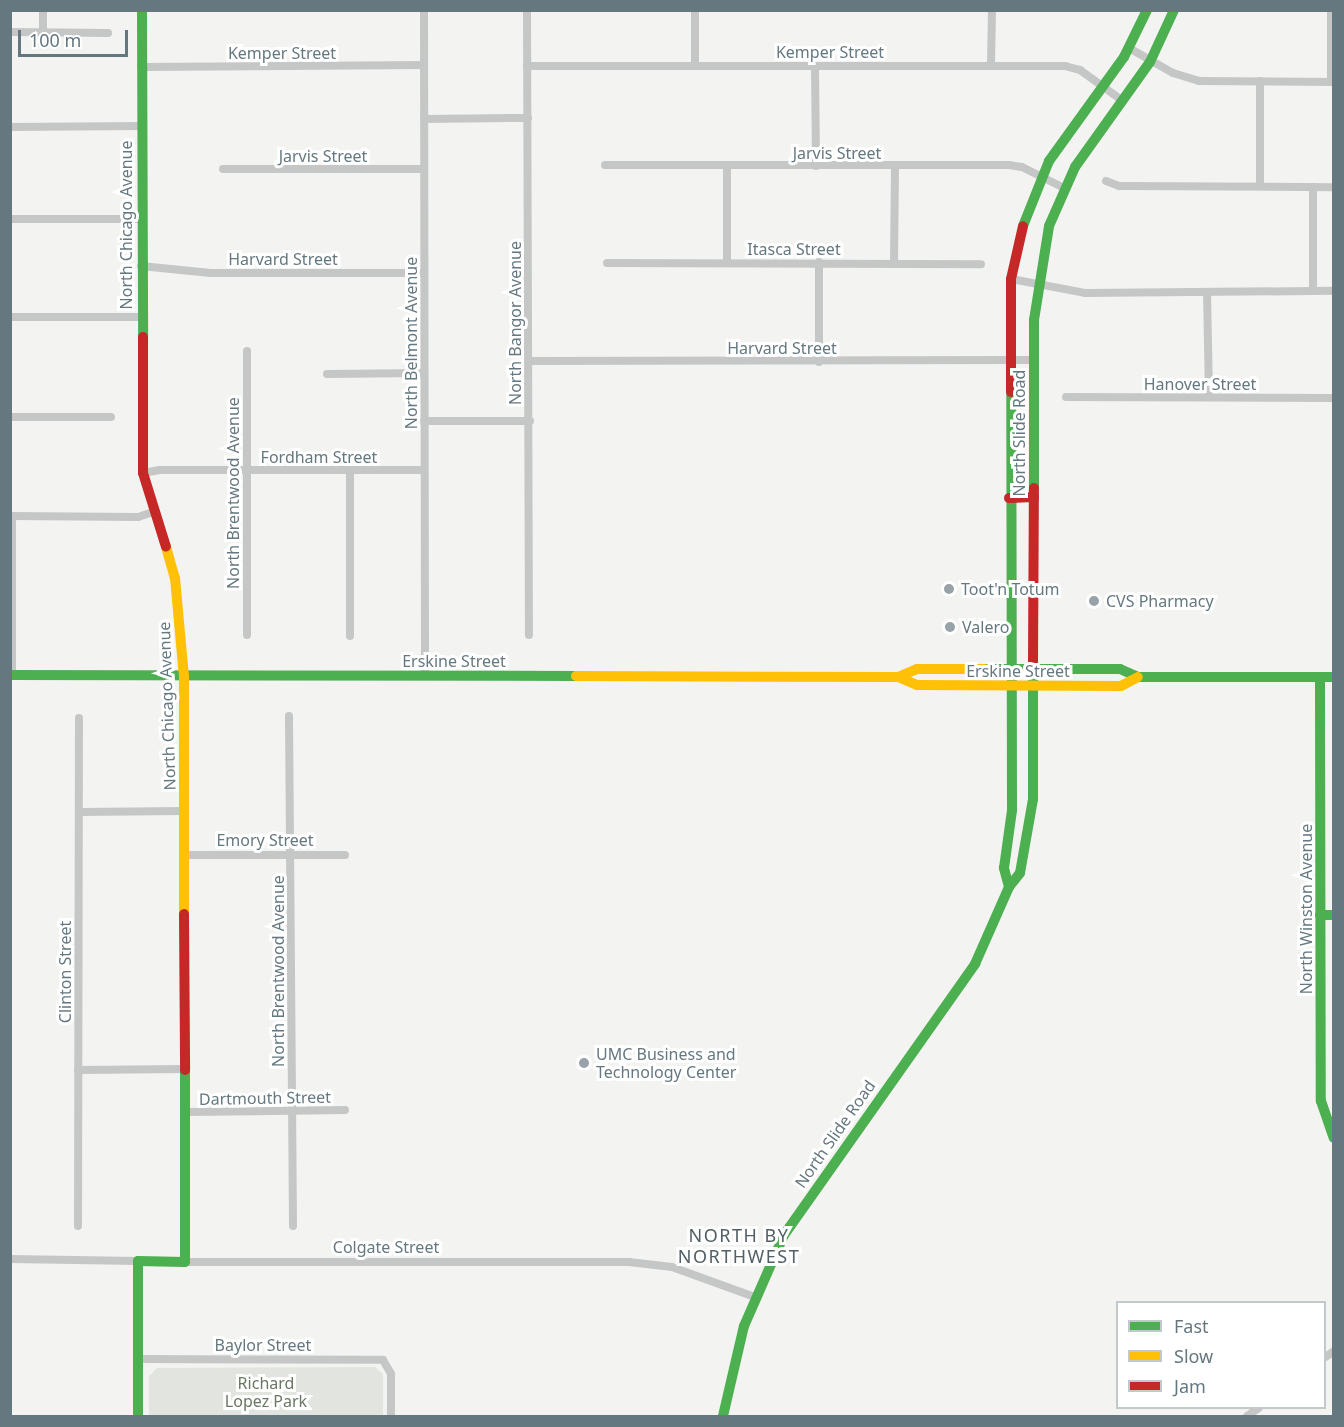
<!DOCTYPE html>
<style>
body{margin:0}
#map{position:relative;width:1344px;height:1427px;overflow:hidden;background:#f3f3f1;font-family:"Noto Sans",sans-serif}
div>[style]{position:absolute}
.green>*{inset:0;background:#e2e5df}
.street>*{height:8px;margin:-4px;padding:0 4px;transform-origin:4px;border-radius:4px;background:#c5c7c7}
.fast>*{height:10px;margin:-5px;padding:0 5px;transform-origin:5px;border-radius:5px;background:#4caf50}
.slow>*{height:10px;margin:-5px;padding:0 5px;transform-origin:5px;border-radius:5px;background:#ffc107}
.jam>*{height:10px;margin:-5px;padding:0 5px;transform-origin:5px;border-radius:5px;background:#c62828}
.dots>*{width:16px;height:16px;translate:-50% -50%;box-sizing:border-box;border:3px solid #fff;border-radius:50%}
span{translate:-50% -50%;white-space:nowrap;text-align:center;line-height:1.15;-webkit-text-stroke:6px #fff;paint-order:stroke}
.street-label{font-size:16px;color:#657880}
.poi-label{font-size:16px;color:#657880}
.left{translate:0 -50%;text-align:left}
.park-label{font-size:16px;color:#6a7763}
.neighbourhood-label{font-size:18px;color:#526065;letter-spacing:1.5px}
.frame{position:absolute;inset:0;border:12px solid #657880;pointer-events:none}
.legend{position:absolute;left:1116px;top:1301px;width:210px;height:108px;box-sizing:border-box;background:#fff;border:2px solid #c1c9cc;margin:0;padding:8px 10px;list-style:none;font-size:18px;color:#657880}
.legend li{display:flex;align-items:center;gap:12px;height:30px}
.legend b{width:30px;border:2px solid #c1c9cc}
.scale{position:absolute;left:18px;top:30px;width:110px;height:27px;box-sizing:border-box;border:3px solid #657880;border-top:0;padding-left:8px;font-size:18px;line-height:21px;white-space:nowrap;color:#657880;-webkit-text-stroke:4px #fff;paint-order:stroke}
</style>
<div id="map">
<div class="green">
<div style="clip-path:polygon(375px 1367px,383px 1374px,383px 1416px,149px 1416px,149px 1376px,157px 1368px)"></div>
</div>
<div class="street">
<div style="left:424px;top:10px;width:666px;rotate:89.91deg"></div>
<div style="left:527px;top:10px;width:625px;rotate:89.82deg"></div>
<div style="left:10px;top:32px;width:98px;rotate:0.6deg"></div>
<div style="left:43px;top:32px;width:22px;rotate:-90deg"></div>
<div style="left:1129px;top:48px;width:51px;rotate:29.6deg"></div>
<div style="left:1173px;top:73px;width:27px;rotate:17deg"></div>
<div style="left:1199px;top:81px;width:135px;rotate:0.4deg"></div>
<div style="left:527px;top:66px;width:538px"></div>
<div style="left:1065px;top:66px;width:16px;rotate:15deg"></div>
<div style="left:1080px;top:70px;width:53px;rotate:35.8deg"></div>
<div style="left:695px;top:66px;width:56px;rotate:-90deg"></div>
<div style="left:815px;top:66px;width:100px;rotate:89.4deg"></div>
<div style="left:991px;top:66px;width:56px;rotate:-89deg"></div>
<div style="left:141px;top:67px;width:283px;rotate:-0.4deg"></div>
<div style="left:1260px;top:81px;width:105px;rotate:90deg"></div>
<div style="left:1331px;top:82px;width:72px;rotate:-90deg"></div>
<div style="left:424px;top:119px;width:104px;rotate:-0.6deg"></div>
<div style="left:10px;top:127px;width:131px;rotate:-0.4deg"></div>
<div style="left:605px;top:165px;width:404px"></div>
<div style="left:1009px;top:165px;width:13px;rotate:9deg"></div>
<div style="left:1022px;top:167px;width:47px;rotate:26.6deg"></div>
<div style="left:727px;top:165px;width:97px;rotate:90deg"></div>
<div style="left:223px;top:169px;width:201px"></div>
<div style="left:1106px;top:181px;width:14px;rotate:21deg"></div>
<div style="left:1119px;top:186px;width:215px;rotate:0.3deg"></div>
<div style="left:1313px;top:187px;width:104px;rotate:90deg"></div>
<div style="left:10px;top:219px;width:131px"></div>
<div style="left:894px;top:262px;width:95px;rotate:-89.4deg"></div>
<div style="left:607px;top:263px;width:374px;rotate:0.2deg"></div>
<div style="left:141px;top:266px;width:70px;rotate:5.7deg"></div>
<div style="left:211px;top:273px;width:213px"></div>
<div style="left:1011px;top:279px;width:75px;rotate:10.7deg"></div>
<div style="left:1085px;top:293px;width:249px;rotate:-0.5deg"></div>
<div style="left:1207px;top:292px;width:105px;rotate:88.9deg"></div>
<div style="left:10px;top:317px;width:131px"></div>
<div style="left:247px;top:351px;width:284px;rotate:90deg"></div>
<div style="left:529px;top:361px;width:505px;rotate:-0.11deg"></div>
<div style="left:819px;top:362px;width:100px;rotate:-90deg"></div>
<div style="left:327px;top:374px;width:97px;rotate:-0.6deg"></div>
<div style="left:1066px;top:397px;width:268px;rotate:0.2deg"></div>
<div style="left:10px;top:417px;width:101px"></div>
<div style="left:424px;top:421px;width:106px"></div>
<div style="left:143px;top:473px;width:17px;rotate:-10deg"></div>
<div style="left:160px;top:470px;width:264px"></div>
<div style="left:10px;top:516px;width:128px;rotate:0.4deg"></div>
<div style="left:138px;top:517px;width:16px;rotate:-18deg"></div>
<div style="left:12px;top:516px;width:159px;rotate:90deg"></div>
<div style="left:350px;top:636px;width:166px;rotate:-90deg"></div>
<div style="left:289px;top:716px;width:510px;rotate:89.55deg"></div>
<div style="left:79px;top:812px;width:105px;rotate:-0.5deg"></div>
<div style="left:185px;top:855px;width:160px"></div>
<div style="left:78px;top:1070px;width:107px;rotate:-0.5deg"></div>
<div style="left:185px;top:1112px;width:160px;rotate:-0.7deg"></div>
<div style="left:78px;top:1226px;width:508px;rotate:-89.89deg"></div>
<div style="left:10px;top:1259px;width:128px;rotate:0.9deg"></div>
<div style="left:185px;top:1262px;width:444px"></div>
<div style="left:629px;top:1262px;width:43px;rotate:6.6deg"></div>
<div style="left:672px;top:1267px;width:88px;rotate:19.9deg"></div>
<div style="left:1324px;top:1358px;width:12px;rotate:-35deg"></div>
<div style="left:138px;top:1359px;width:245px;rotate:0.2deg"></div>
<div style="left:383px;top:1360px;width:16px;rotate:60deg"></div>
<div style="left:391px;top:1374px;width:42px;rotate:90deg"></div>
<div style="left:1247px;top:1416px;width:14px;rotate:-34deg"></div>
</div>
<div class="fast">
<div style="left:142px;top:10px;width:327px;rotate:89.8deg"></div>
<div style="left:1023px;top:226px;width:70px;rotate:-68.2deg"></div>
<div style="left:1049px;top:161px;width:128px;rotate:-54.2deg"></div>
<div style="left:1124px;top:57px;width:52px;rotate:-63.9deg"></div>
<div style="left:1034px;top:488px;width:168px;rotate:-90deg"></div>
<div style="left:1034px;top:320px;width:95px;rotate:-80.9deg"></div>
<div style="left:1049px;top:226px;width:64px;rotate:-66.2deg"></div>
<div style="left:1075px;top:167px;width:129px;rotate:-54.5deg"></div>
<div style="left:1150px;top:62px;width:57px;rotate:-65.2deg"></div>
<div style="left:984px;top:669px;width:136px"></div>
<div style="left:1120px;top:669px;width:20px;rotate:24deg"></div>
<div style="left:1138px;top:677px;width:196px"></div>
<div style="left:10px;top:675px;width:566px;rotate:0.1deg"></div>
<div style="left:1320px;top:677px;width:424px;rotate:89.9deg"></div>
<div style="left:1321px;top:1101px;width:39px;rotate:71deg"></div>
<div style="left:1009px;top:887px;width:20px;rotate:-105deg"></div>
<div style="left:1004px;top:868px;width:59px;rotate:-82.1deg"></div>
<div style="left:1012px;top:810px;width:418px;rotate:-90.1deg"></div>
<div style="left:1320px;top:915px;width:14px"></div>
<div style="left:138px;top:1416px;width:155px;rotate:-90deg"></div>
<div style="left:138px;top:1261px;width:47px;rotate:1.2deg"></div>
<div style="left:185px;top:1262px;width:192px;rotate:-90deg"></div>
<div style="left:723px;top:1416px;width:92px;rotate:-76.9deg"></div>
<div style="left:744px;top:1326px;width:99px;rotate:-66.3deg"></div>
<div style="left:784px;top:1235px;width:332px;rotate:-54.8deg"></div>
<div style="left:975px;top:964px;width:84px;rotate:-66.2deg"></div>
<div style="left:1009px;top:887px;width:18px;rotate:-52deg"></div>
<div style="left:1020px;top:873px;width:75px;rotate:-80deg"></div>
<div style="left:1033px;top:799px;width:137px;rotate:-90deg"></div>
</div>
<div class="slow">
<div style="left:166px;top:547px;width:32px;rotate:74deg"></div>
<div style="left:175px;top:578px;width:98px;rotate:84.8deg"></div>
<div style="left:184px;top:676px;width:238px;rotate:90deg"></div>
<div style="left:576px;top:676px;width:322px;rotate:0.2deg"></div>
<div style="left:898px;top:677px;width:21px;rotate:-23deg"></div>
<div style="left:917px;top:669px;width:67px"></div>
<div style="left:898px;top:677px;width:21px;rotate:23deg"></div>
<div style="left:917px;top:685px;width:204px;rotate:0.3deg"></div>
<div style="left:1121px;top:686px;width:19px;rotate:-28deg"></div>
</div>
<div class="jam">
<div style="left:143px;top:337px;width:136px;rotate:90deg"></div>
<div style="left:143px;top:473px;width:77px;rotate:72.7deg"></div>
<div style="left:1011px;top:392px;width:113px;rotate:-90deg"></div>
<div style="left:1011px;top:279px;width:54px;rotate:-77.2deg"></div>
<div style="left:1009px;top:498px;width:25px;rotate:-2deg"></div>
<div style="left:1033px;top:662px;width:174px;rotate:-89.7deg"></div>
<div style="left:184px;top:914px;width:156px;rotate:89.6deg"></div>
</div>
<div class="dots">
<div style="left:949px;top:589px;background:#97a3a8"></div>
<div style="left:1094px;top:601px;background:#97a3a8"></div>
<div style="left:950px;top:627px;background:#97a3a8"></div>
<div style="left:584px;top:1063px;background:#97a3a8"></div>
</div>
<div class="street-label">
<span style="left:830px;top:52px">Kemper Street</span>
<span style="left:282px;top:53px">Kemper Street</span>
<span style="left:837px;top:153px">Jarvis Street</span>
<span style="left:323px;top:156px">Jarvis Street</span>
<span style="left:126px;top:225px;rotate:-90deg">North Chicago Avenue</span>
<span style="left:794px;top:249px">Itasca Street</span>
<span style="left:283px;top:259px">Harvard Street</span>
<span style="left:515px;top:323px;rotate:-90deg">North Bangor Avenue</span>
<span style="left:411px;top:343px;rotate:-90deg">North Belmont Avenue</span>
<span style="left:782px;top:348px">Harvard Street</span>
<span style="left:1200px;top:384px">Hanover Street</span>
<span style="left:1019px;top:433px;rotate:-90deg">North Slide Road</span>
<span style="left:319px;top:457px">Fordham Street</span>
<span style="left:233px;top:493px;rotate:-90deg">North Brentwood Avenue</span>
<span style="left:454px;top:661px">Erskine Street</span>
<span style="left:1018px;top:671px">Erskine Street</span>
<span style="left:167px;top:706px;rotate:-92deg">North Chicago Avenue</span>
<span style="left:265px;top:840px">Emory Street</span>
<span style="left:1306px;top:909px;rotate:-90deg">North Winston Avenue</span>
<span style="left:278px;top:971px;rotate:-90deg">North Brentwood Avenue</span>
<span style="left:65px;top:972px;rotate:-90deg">Clinton Street</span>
<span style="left:265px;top:1098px;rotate:-1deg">Dartmouth Street</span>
<span style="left:835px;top:1134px;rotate:-55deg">North Slide Road</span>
<span style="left:386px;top:1247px">Colgate Street</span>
<span style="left:263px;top:1345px">Baylor Street</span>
</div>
<div class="poi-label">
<span class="left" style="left:961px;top:589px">Toot'n Totum</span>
<span class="left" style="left:1106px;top:601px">CVS Pharmacy</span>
<span class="left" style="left:962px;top:627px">Valero</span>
<span class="left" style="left:596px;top:1063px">UMC Business and<br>Technology Center</span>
</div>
<div class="park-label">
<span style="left:266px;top:1392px">Richard<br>Lopez Park</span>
</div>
<div class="neighbourhood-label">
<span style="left:739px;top:1246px">NORTH BY<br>NORTHWEST</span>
</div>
<div class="frame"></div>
<ul class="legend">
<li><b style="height:8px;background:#4caf50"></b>Fast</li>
<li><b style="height:8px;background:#ffc107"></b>Slow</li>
<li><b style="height:8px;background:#c62828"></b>Jam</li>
</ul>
<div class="scale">100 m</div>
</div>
